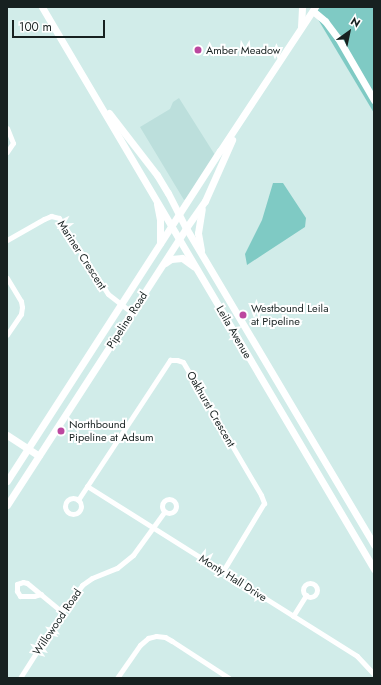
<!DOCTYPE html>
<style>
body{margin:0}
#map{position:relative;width:381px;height:685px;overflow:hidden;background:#d1ece9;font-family:Jost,sans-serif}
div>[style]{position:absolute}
.built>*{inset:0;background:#bcdfdc}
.green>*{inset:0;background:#7fcac4}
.street>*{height:5px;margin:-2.5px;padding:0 2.5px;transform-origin:2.5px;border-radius:2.5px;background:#fff}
.street>.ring{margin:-2.5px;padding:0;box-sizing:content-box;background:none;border:5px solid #fff;border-radius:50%}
.secondary>*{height:7px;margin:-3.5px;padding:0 3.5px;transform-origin:3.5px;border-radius:3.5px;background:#fff}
.dots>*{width:11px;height:11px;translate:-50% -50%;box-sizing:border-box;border:2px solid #fff;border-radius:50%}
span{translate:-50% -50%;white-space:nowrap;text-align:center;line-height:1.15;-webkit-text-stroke:4px #fff;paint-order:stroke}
.poi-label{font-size:11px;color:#172120}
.left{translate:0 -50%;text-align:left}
.street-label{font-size:11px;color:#172120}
.frame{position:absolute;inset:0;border:8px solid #172120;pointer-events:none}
.north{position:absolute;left:329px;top:12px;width:40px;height:40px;-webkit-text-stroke:3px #fff;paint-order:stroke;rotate:33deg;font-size:11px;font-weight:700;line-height:16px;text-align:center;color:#172120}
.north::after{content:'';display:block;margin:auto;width:14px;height:18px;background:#172120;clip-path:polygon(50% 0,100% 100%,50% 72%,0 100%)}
.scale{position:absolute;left:12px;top:20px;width:93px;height:18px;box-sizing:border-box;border:2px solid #172120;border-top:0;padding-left:5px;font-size:12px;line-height:14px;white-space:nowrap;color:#172120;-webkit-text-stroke:3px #fff;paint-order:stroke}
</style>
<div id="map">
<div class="built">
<div style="clip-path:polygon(179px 98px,215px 155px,188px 197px,184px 200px,140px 127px,170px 109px,173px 102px)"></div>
</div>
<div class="green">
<div style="clip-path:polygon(316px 7px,374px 7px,374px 113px,313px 11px)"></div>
<div style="clip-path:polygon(273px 183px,283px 183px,306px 218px,305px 227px,247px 265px,245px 254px,262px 220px)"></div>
</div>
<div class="street">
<div style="left:7px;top:128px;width:16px;rotate:68deg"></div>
<div style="left:13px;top:143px;width:11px;rotate:124deg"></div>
<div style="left:7px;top:240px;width:43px;rotate:-29.6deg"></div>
<div style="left:44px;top:219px;width:8px;rotate:-23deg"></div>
<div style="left:51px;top:216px;width:8px;rotate:14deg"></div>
<div style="left:59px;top:218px;width:90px;rotate:57.2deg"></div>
<div style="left:108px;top:294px;width:31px;rotate:38deg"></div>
<div style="left:7px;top:278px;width:27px;rotate:59deg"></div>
<div style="left:21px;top:301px;width:6px;rotate:81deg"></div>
<div style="left:22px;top:307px;width:7px;rotate:98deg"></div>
<div style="left:21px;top:314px;width:25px;rotate:124deg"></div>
<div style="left:87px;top:486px;width:319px;rotate:32.2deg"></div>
<div style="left:357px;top:656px;width:25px;rotate:47deg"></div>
<div class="ring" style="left:65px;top:498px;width:11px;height:11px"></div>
<div class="ring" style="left:162px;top:499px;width:9px;height:9px"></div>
<div style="left:78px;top:500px;width:168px;rotate:-56.7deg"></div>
<div style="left:170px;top:360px;width:7px"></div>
<div style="left:177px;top:360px;width:6px;rotate:18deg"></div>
<div style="left:183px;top:362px;width:154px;rotate:59.6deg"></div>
<div style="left:261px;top:495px;width:9px;rotate:69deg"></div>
<div style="left:264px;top:503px;width:79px;rotate:121.1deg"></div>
<div class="ring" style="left:303px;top:583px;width:9px;height:9px"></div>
<div style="left:41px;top:594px;width:7px;rotate:164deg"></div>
<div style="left:34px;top:596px;width:14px;rotate:180deg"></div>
<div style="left:20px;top:596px;width:6px;rotate:-121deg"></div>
<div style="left:17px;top:591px;width:7px;rotate:-90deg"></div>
<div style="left:17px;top:584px;width:6px;rotate:-18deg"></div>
<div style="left:23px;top:582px;width:4px;rotate:14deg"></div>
<div style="left:27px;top:583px;width:45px;rotate:39.6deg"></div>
<div style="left:293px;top:616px;width:25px;rotate:-58deg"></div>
<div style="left:20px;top:678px;width:78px;rotate:-57.5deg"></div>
<div style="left:62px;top:612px;width:34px;rotate:-53deg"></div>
<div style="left:82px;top:585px;width:12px;rotate:-35deg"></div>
<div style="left:92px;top:578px;width:27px;rotate:-22deg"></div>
<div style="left:117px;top:568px;width:21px;rotate:-39deg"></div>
<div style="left:133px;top:555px;width:54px;rotate:-54deg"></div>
<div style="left:117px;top:678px;width:40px;rotate:-55.1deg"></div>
<div style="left:140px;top:645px;width:11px;rotate:-41deg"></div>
<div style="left:148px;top:638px;width:8px;rotate:-14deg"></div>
<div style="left:156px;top:636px;width:9px;rotate:6deg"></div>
<div style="left:165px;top:637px;width:8px;rotate:30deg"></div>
<div style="left:172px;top:641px;width:68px;rotate:33deg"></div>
</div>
<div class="secondary">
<div style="left:42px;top:7px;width:653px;rotate:59.43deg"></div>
<div style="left:313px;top:11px;width:16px;rotate:40deg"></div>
<div style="left:325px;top:21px;width:21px;rotate:53deg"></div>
<div style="left:338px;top:38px;width:72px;rotate:59.9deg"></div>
<div style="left:301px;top:27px;width:20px;rotate:-87deg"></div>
<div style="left:109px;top:113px;width:78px;rotate:52.3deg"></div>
<div style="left:157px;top:175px;width:21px;rotate:59deg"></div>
<div style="left:168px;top:193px;width:39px;rotate:63deg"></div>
<div style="left:186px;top:228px;width:369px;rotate:59.3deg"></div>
<div style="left:157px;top:204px;width:15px;rotate:79deg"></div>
<div style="left:160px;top:219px;width:24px;rotate:90deg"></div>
<div style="left:201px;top:250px;width:17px;rotate:-100deg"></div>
<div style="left:198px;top:233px;width:24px;rotate:-81deg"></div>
<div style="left:165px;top:263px;width:7px;rotate:-34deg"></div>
<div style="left:171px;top:259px;width:11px;rotate:-5deg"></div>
<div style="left:182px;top:258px;width:14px;rotate:36deg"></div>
<div style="left:7px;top:435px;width:38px;rotate:33deg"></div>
<div style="left:7px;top:481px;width:393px;rotate:-57.2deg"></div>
<div style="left:220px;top:151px;width:173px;rotate:-56.6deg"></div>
<div style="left:7px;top:505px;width:330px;rotate:-57.1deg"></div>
<div style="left:186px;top:228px;width:33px;rotate:-55deg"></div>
<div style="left:205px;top:201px;width:67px;rotate:-66.1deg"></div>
</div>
<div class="dots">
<div style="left:198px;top:50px;background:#bc479f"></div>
<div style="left:243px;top:315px;background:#bc479f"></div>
<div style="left:61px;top:431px;background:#bc479f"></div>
</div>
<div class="poi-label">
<span class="left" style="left:206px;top:50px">Amber Meadow</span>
<span class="left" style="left:251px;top:315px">Westbound Leila<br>at Pipeline</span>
<span class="left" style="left:69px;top:431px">Northbound<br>Pipeline at Adsum</span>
</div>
<div class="street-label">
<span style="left:82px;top:255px;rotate:57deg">Mariner Crescent</span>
<span style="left:127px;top:320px;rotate:-57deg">Pipeline Road</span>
<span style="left:234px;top:332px;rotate:60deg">Leila Avenue</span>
<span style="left:211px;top:409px;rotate:60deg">Oakhurst Crescent</span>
<span style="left:233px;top:578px;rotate:32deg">Monty Hall Drive</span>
<span style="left:57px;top:622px;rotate:-56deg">Willowood Road</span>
</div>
<div class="frame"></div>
<div class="north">N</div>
<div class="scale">100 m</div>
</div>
